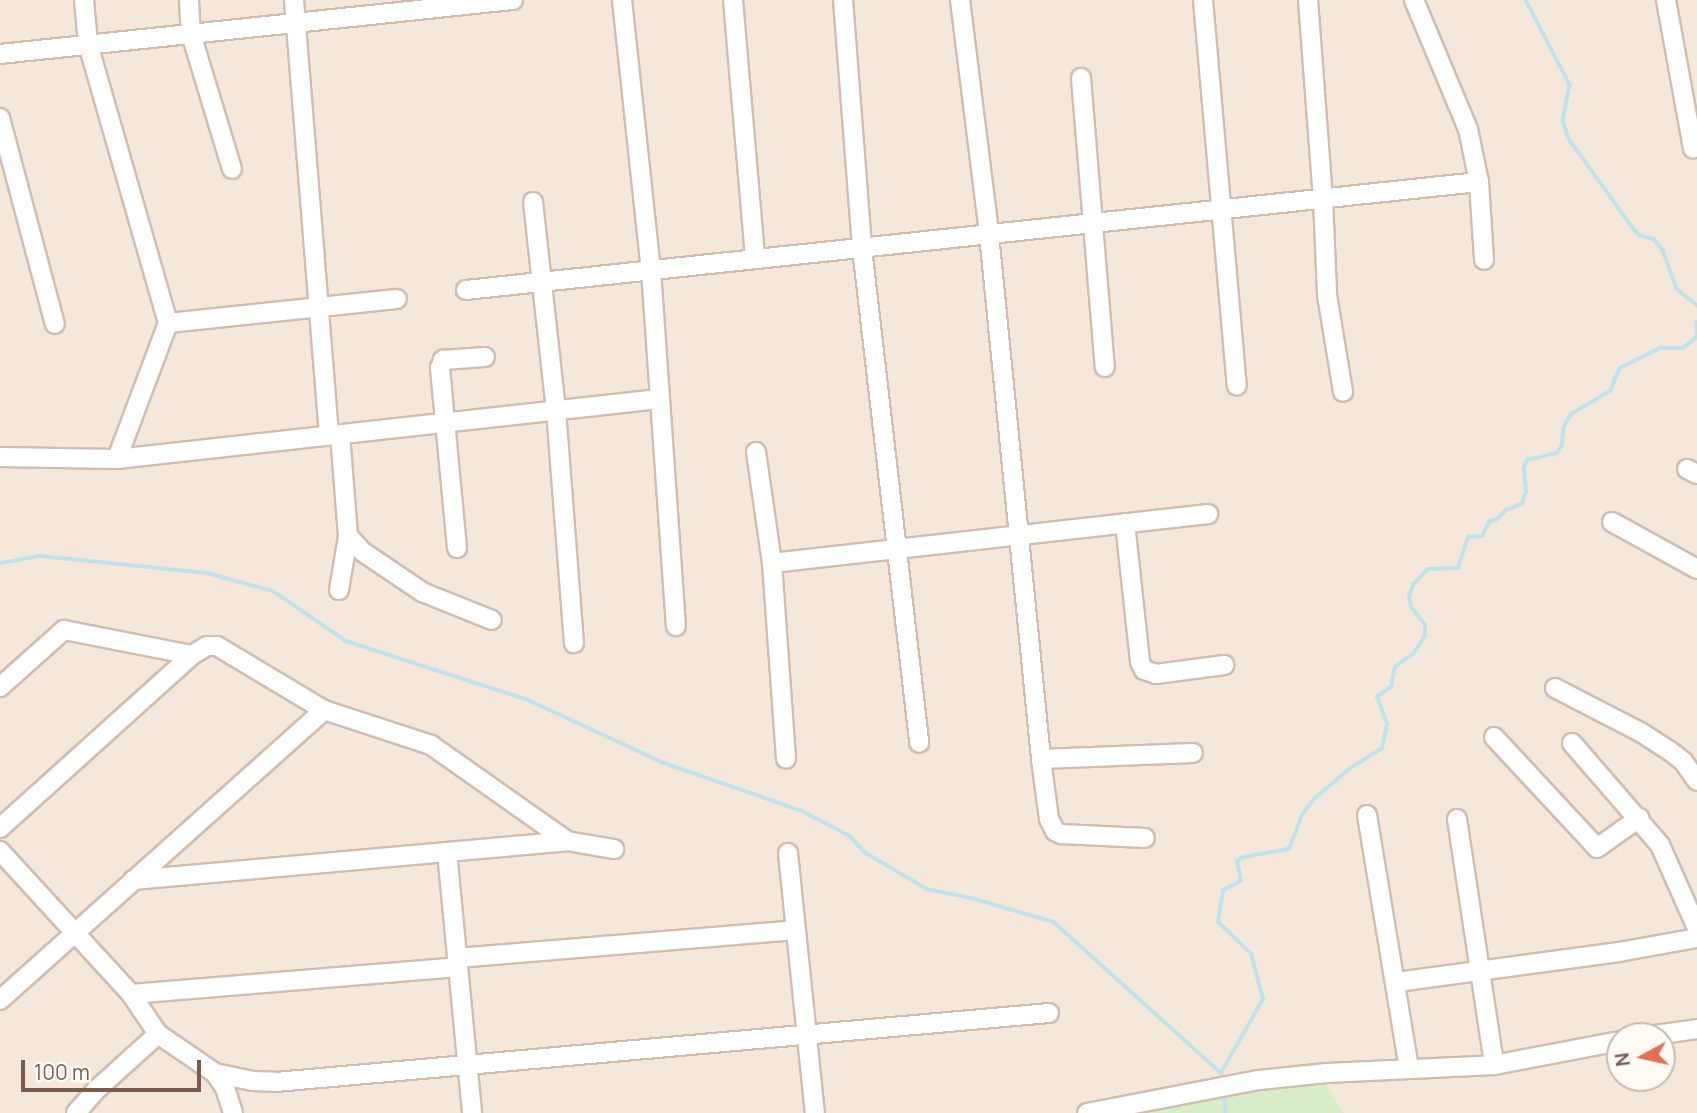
<!DOCTYPE html>
<style>
body{margin:0}
#map{position:relative;width:1697px;height:1113px;overflow:hidden;background:#fdf6ec;font-family:Manrope,sans-serif}
div>[style]{position:absolute}
.residential>*{inset:0;background:#f5e8da}
.green>*{inset:0;background:#d8ecc9}
.stream>*{height:3.5px;margin:-1.75px;padding:0 1.75px;transform-origin:1.75px;border-radius:1.75px;background:#bfe3e8}
.roads{filter:drop-shadow(2px 0 #d1beb0) drop-shadow(-2px 0 #d1beb0) drop-shadow(0 2px #d1beb0) drop-shadow(0 -2px #d1beb0)}
.minor>*{height:18px;margin:-9px;padding:0 9px;transform-origin:9px;border-radius:9px;background:#fff}
span{translate:-50% -50%;white-space:nowrap;text-align:center;line-height:1.15;-webkit-text-stroke:6px #fffaf3;paint-order:stroke}
.north{position:absolute;left:1606px;top:1022px;width:70px;height:70px;box-sizing:border-box;background:#fffaf3;border:2px solid #cabbb1;border-radius:50%;rotate:262deg;font-size:19px;font-weight:700;line-height:28px;text-align:center;color:#7a5c4d}
.north::after{content:'';display:block;margin:auto;width:24px;height:32px;background:#e76f51;clip-path:polygon(50% 0,100% 100%,50% 72%,0 100%)}
.scale{position:absolute;left:21px;top:1060px;width:180px;height:32px;box-sizing:border-box;border:4px solid #7a5c4d;border-top:0;padding-left:9px;font-size:21px;line-height:24px;white-space:nowrap;color:#7a5c4d;-webkit-text-stroke:5px #fffaf3;paint-order:stroke}
</style>
<div id="map">
<div class="residential">
<div style="clip-path:polygon(evenodd,0 0,1697px 0,1697px 1113px,0 1113px,0 0,1620px 1036px,1662px 1036px,1662px 1078px,1620px 1078px,1620px 1036px)"></div>
</div>
<div class="green">
<div style="clip-path:polygon(1322px 1078px,1344px 1113px,1117px 1113px,1169px 1100px)"></div>
</div>
<div class="stream">
<div style="left:1526px;top:0;width:96px;rotate:62.6deg"></div>
<div style="left:1570px;top:85px;width:37px;rotate:101deg"></div>
<div style="left:1563px;top:121px;width:19px;rotate:72deg"></div>
<div style="left:1569px;top:139px;width:110px;rotate:54.3deg"></div>
<div style="left:1633px;top:228px;width:9px;rotate:49deg"></div>
<div style="left:1639px;top:235px;width:16px;rotate:15deg"></div>
<div style="left:1654px;top:239px;width:14px;rotate:51deg"></div>
<div style="left:1663px;top:250px;width:41px;rotate:70.3deg"></div>
<div style="left:1677px;top:289px;width:26px;rotate:39deg"></div>
<div style="left:1697px;top:322px;width:11px;rotate:90deg"></div>
<div style="left:0;top:563px;width:41px;rotate:-9.9deg"></div>
<div style="left:40px;top:556px;width:168px;rotate:5.8deg"></div>
<div style="left:207px;top:573px;width:68px;rotate:15.3deg"></div>
<div style="left:273px;top:591px;width:88px;rotate:34.4deg"></div>
<div style="left:346px;top:641px;width:189px;rotate:17.9deg"></div>
<div style="left:526px;top:699px;width:152px;rotate:24.9deg"></div>
<div style="left:664px;top:763px;width:144px;rotate:19.1deg"></div>
<div style="left:800px;top:810px;width:56px;rotate:27.5deg"></div>
<div style="left:850px;top:836px;width:23px;rotate:47deg"></div>
<div style="left:866px;top:853px;width:71px;rotate:30.5deg"></div>
<div style="left:927px;top:889px;width:45px;rotate:11.6deg"></div>
<div style="left:971px;top:898px;width:86px;rotate:16.1deg"></div>
<div style="left:1054px;top:922px;width:225px;rotate:42.1deg"></div>
<div style="left:1222px;top:1082px;width:9px;rotate:-96deg"></div>
<div style="left:1221px;top:1073px;width:85px;rotate:-60.4deg"></div>
<div style="left:1263px;top:999px;width:47px;rotate:-104.9deg"></div>
<div style="left:1251px;top:954px;width:46px;rotate:-135.9deg"></div>
<div style="left:1218px;top:922px;width:32px;rotate:-81deg"></div>
<div style="left:1223px;top:890px;width:20px;rotate:-27deg"></div>
<div style="left:1241px;top:881px;width:20px;rotate:-101deg"></div>
<div style="left:1237px;top:861px;width:7px;rotate:-34deg"></div>
<div style="left:1243px;top:857px;width:47px;rotate:-9.9deg"></div>
<div style="left:1289px;top:849px;width:36px;rotate:-69deg"></div>
<div style="left:1302px;top:815px;width:20px;rotate:-53deg"></div>
<div style="left:1314px;top:799px;width:46px;rotate:-40.6deg"></div>
<div style="left:1349px;top:769px;width:39px;rotate:-32deg"></div>
<div style="left:1382px;top:748px;width:25px;rotate:-78deg"></div>
<div style="left:1387px;top:724px;width:29px;rotate:-110deg"></div>
<div style="left:1377px;top:697px;width:17px;rotate:-36deg"></div>
<div style="left:1391px;top:687px;width:20px;rotate:-79deg"></div>
<div style="left:1395px;top:667px;width:22px;rotate:-36deg"></div>
<div style="left:1413px;top:654px;width:22px;rotate:-56deg"></div>
<div style="left:1425px;top:636px;width:11px;rotate:-90deg"></div>
<div style="left:1425px;top:625px;width:23px;rotate:-128deg"></div>
<div style="left:1411px;top:607px;width:10px;rotate:-101deg"></div>
<div style="left:1409px;top:597px;width:13px;rotate:-72deg"></div>
<div style="left:1413px;top:585px;width:22px;rotate:-47deg"></div>
<div style="left:1428px;top:569px;width:30px;rotate:-2deg"></div>
<div style="left:1458px;top:568px;width:33px;rotate:-72deg"></div>
<div style="left:1468px;top:537px;width:14px;rotate:-4deg"></div>
<div style="left:1482px;top:536px;width:16px;rotate:-63deg"></div>
<div style="left:1489px;top:522px;width:9px;rotate:-21deg"></div>
<div style="left:1497px;top:519px;width:13px;rotate:-45deg"></div>
<div style="left:1506px;top:510px;width:17px;rotate:-21deg"></div>
<div style="left:1522px;top:504px;width:13px;rotate:-72deg"></div>
<div style="left:1526px;top:492px;width:24px;rotate:-95deg"></div>
<div style="left:1524px;top:468px;width:9px;rotate:-69deg"></div>
<div style="left:1527px;top:460px;width:31px;rotate:-13deg"></div>
<div style="left:1557px;top:453px;width:9px;rotate:-58deg"></div>
<div style="left:1562px;top:445px;width:16px;rotate:-86deg"></div>
<div style="left:1563px;top:429px;width:17px;rotate:-62deg"></div>
<div style="left:1571px;top:414px;width:45px;rotate:-30.5deg"></div>
<div style="left:1610px;top:391px;width:25px;rotate:-67deg"></div>
<div style="left:1620px;top:368px;width:45px;rotate:-26.6deg"></div>
<div style="left:1660px;top:348px;width:23px"></div>
<div style="left:1683px;top:348px;width:18px;rotate:-38deg"></div>
<div style="left:1224px;top:1093px;width:20px;rotate:84deg"></div>
</div>
<div class="roads">
<div class="minor">
<div style="left:84px;top:0;width:44px;rotate:84.8deg"></div>
<div style="left:88px;top:44px;width:290px;rotate:74deg"></div>
<div style="left:168px;top:323px;width:145px;rotate:110.6deg"></div>
<div style="left:189px;top:0;width:34px;rotate:87deg"></div>
<div style="left:191px;top:34px;width:141px;rotate:73.1deg"></div>
<div style="left:294px;top:0;width:437px;rotate:85.4deg"></div>
<div style="left:622px;top:0;width:272px;rotate:83.9deg"></div>
<div style="left:651px;top:270px;width:357px;rotate:86deg"></div>
<div style="left:733px;top:0;width:260px;rotate:85.1deg"></div>
<div style="left:843px;top:0;width:249px;rotate:85.6deg"></div>
<div style="left:862px;top:248px;width:498px;rotate:83.4deg"></div>
<div style="left:960px;top:0;width:236px;rotate:82.9deg"></div>
<div style="left:989px;top:234px;width:528px;rotate:84.34deg"></div>
<div style="left:1041px;top:759px;width:152px;rotate:-2.3deg"></div>
<div style="left:1203px;top:0;width:387px;rotate:85deg"></div>
<div style="left:1308px;top:0;width:199px;rotate:85.7deg"></div>
<div style="left:1323px;top:198px;width:97px;rotate:87.6deg"></div>
<div style="left:1327px;top:295px;width:98px;rotate:80.6deg"></div>
<div style="left:1414px;top:0;width:140px;rotate:67.3deg"></div>
<div style="left:1468px;top:129px;width:54px;rotate:78.3deg"></div>
<div style="left:1479px;top:182px;width:78px;rotate:86.3deg"></div>
<div style="left:1666px;top:0;width:151px;rotate:79.7deg"></div>
<div style="left:0;top:54px;width:516px;rotate:-6.01deg"></div>
<div style="left:1081px;top:78px;width:290px;rotate:85.3deg"></div>
<div style="left:0;top:118px;width:213px;rotate:75.1deg"></div>
<div style="left:533px;top:202px;width:209px;rotate:83.7deg"></div>
<div style="left:556px;top:410px;width:234px;rotate:85.6deg"></div>
<div style="left:466px;top:290px;width:1019px;rotate:-6.09deg"></div>
<div style="left:168px;top:323px;width:230px;rotate:-6deg"></div>
<div style="left:756px;top:452px;width:112px;rotate:81.8deg"></div>
<div style="left:772px;top:563px;width:196px;rotate:85.9deg"></div>
<div style="left:0;top:457px;width:117px;rotate:1deg"></div>
<div style="left:117px;top:459px;width:545px;rotate:-6.32deg"></div>
<div style="left:1687px;top:469px;width:11px;rotate:27deg"></div>
<div style="left:1612px;top:522px;width:97px;rotate:28.9deg"></div>
<div style="left:1125px;top:523px;width:140px;rotate:83.8deg"></div>
<div style="left:1140px;top:662px;width:9px;rotate:63deg"></div>
<div style="left:1144px;top:670px;width:13px;rotate:18deg"></div>
<div style="left:1156px;top:674px;width:69px;rotate:-7.5deg"></div>
<div style="left:348px;top:536px;width:22px;rotate:47deg"></div>
<div style="left:363px;top:552px;width:71px;rotate:34.1deg"></div>
<div style="left:422px;top:592px;width:75px;rotate:21.8deg"></div>
<div style="left:457px;top:548px;width:181px;rotate:-95.4deg"></div>
<div style="left:440px;top:368px;width:9px;rotate:-69deg"></div>
<div style="left:443px;top:360px;width:42px;rotate:-4.1deg"></div>
<div style="left:772px;top:563px;width:439px;rotate:-6.4deg"></div>
<div style="left:339px;top:590px;width:55px;rotate:-80.5deg"></div>
<div style="left:348px;top:536px;width:101px;rotate:-94.5deg"></div>
<div style="left:0;top:687px;width:86px;rotate:-41.7deg"></div>
<div style="left:64px;top:630px;width:130px;rotate:11.1deg"></div>
<div style="left:1555px;top:688px;width:98px;rotate:27.3deg"></div>
<div style="left:1642px;top:733px;width:33px;rotate:33deg"></div>
<div style="left:1670px;top:751px;width:16px;rotate:38deg"></div>
<div style="left:1683px;top:761px;width:24px;rotate:55deg"></div>
<div style="left:1494px;top:737px;width:151px;rotate:47.1deg"></div>
<div style="left:1597px;top:848px;width:52px;rotate:-35.5deg"></div>
<div style="left:1572px;top:743px;width:135px;rotate:49.2deg"></div>
<div style="left:1660px;top:845px;width:91px;rotate:66deg"></div>
<div style="left:1041px;top:759px;width:61px;rotate:82.4deg"></div>
<div style="left:1049px;top:819px;width:13px;rotate:63deg"></div>
<div style="left:1055px;top:831px;width:7px;rotate:27deg"></div>
<div style="left:1061px;top:834px;width:84px;rotate:2.7deg"></div>
<div style="left:1367px;top:815px;width:257px;rotate:80.6deg"></div>
<div style="left:1457px;top:819px;width:249px;rotate:81.4deg"></div>
<div style="left:0;top:828px;width:258px;rotate:-42deg"></div>
<div style="left:192px;top:655px;width:17px;rotate:-31deg"></div>
<div style="left:207px;top:646px;width:10px"></div>
<div style="left:217px;top:646px;width:125px;rotate:30.9deg"></div>
<div style="left:324px;top:710px;width:113px;rotate:18.1deg"></div>
<div style="left:431px;top:745px;width:166px;rotate:35.2deg"></div>
<div style="left:0;top:851px;width:194px;rotate:47.5deg"></div>
<div style="left:131px;top:994px;width:48px;rotate:56deg"></div>
<div style="left:158px;top:1034px;width:69px;rotate:34.4deg"></div>
<div style="left:215px;top:1073px;width:18px;rotate:56deg"></div>
<div style="left:225px;top:1088px;width:26px;rotate:72deg"></div>
<div style="left:447px;top:852px;width:262px;rotate:84.5deg"></div>
<div style="left:788px;top:853px;width:261px;rotate:84.1deg"></div>
<div style="left:133px;top:880px;width:436px;rotate:-5.1deg"></div>
<div style="left:567px;top:841px;width:48px;rotate:9.7deg"></div>
<div style="left:457px;top:958px;width:340px;rotate:-4.7deg"></div>
<div style="left:1397px;top:982px;width:224px;rotate:-7.7deg"></div>
<div style="left:1619px;top:952px;width:79px;rotate:-10.2deg"></div>
<div style="left:131px;top:994px;width:328px;rotate:-4.7deg"></div>
<div style="left:0;top:1000px;width:435px;rotate:-41.8deg"></div>
<div style="left:1648px;top:1036px;width:49px;rotate:-8.1deg"></div>
<div style="left:215px;top:1073px;width:38px;rotate:12deg"></div>
<div style="left:252px;top:1081px;width:24px;rotate:2deg"></div>
<div style="left:276px;top:1082px;width:776px;rotate:-5.1deg"></div>
<div style="left:76px;top:1113px;width:29px;rotate:-49deg"></div>
<div style="left:95px;top:1091px;width:85px;rotate:-42.1deg"></div>
<div style="left:1087px;top:1113px;width:175px;rotate:-10.9deg"></div>
<div style="left:1259px;top:1080px;width:68px;rotate:-5.9deg"></div>
<div style="left:1327px;top:1073px;width:167px;rotate:-2.7deg"></div>
<div style="left:1494px;top:1065px;width:128px;rotate:-10.8deg"></div>
</div>
</div>
<div class="north">N</div>
<div class="scale">100 m</div>
</div>
